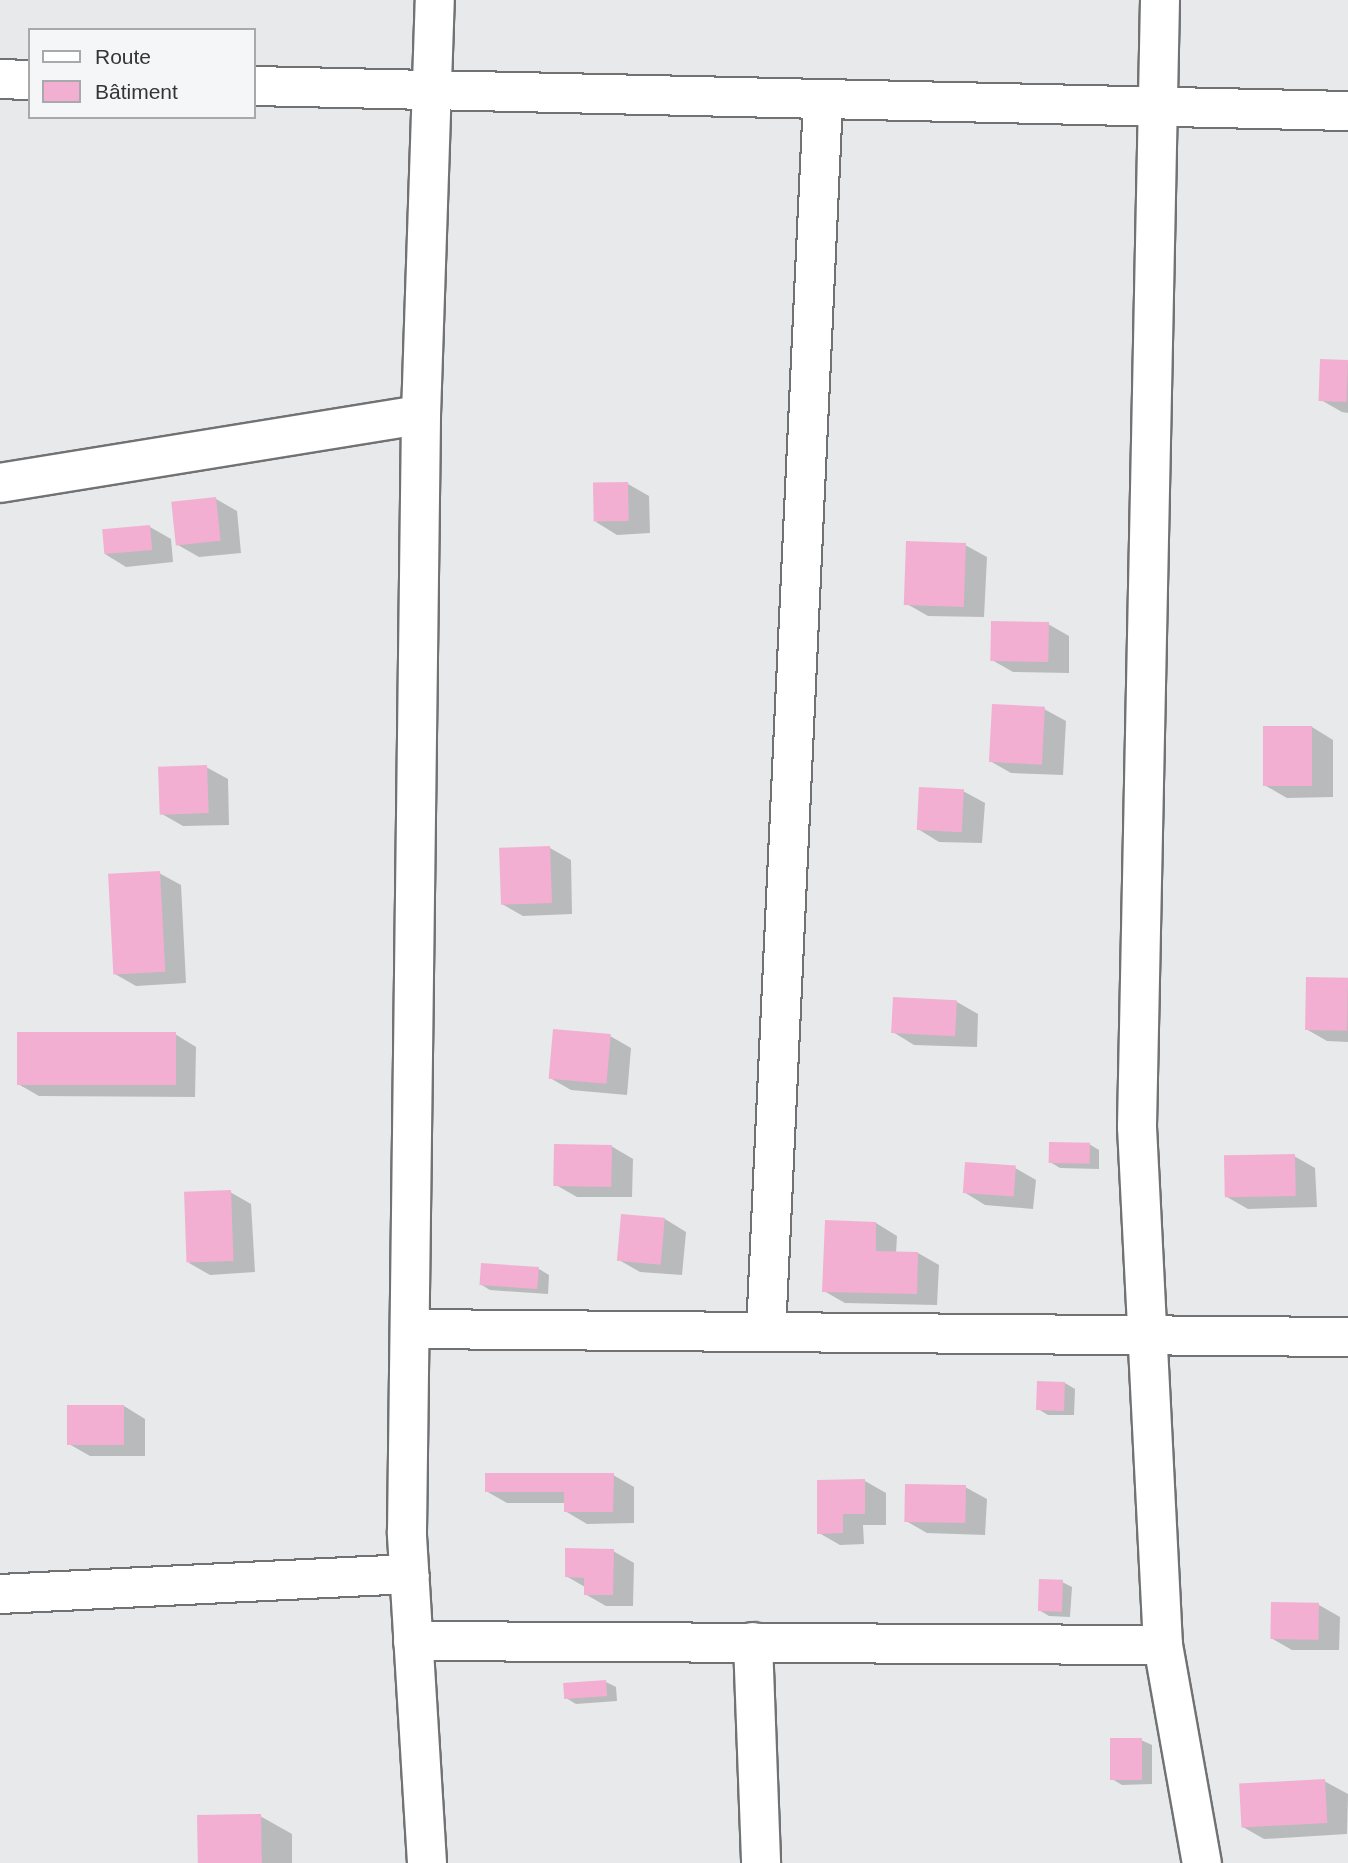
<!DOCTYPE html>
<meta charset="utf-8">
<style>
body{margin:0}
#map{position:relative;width:1348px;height:1863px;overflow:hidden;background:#e8e9eb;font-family:Helvetica,sans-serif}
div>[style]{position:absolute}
.shadow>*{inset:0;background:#0003}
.building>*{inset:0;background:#f3afd1;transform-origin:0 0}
.roads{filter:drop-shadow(2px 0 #717274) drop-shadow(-2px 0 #717274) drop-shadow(0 2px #717274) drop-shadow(0 -2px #717274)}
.minor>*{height:38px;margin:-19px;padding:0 19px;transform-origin:19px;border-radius:19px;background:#fff}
.tertiary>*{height:38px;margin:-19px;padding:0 19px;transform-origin:19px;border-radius:19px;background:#fff}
span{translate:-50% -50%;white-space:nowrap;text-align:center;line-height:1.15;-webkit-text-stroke:6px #f5f6f8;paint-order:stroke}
.legend{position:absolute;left:28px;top:28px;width:228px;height:91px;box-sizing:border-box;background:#f5f6f8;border:2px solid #a8a9aa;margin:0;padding:9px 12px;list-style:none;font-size:21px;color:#353536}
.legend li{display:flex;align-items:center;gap:14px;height:35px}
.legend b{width:35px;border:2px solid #a8a9aa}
</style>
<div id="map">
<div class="shadow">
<div style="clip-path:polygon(1348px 361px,1348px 413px,1342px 412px,1321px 400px)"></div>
<div style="clip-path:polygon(628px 484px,649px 496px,650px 533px,617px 535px,596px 522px)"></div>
<div style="clip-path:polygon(216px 499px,237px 511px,241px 553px,199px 557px,178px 545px)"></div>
<div style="clip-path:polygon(150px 527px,171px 539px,173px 562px,126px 567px,105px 554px)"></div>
<div style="clip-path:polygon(965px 545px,987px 557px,984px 617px,928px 616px,907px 604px)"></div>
<div style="clip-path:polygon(1048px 624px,1069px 636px,1069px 673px,1013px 672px,992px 660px)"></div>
<div style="clip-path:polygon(1044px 709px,1066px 721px,1063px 775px,1011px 773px,990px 761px)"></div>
<div style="clip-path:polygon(1312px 727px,1333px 740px,1333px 797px,1287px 798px,1266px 786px)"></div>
<div style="clip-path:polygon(206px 767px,228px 779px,229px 825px,183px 826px,162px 814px)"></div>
<div style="clip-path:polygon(963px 791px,985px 803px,982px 843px,939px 842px,918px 829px)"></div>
<div style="clip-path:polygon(550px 848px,571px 860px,572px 914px,523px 916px,502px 904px)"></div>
<div style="clip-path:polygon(159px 873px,181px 885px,186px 983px,136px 986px,115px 974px)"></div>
<div style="clip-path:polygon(1348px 980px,1348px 1042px,1327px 1041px,1306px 1029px)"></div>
<div style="clip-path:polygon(895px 998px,957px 1002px,978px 1014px,977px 1047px,914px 1045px,893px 1032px)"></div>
<div style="clip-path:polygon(175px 1034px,196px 1047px,195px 1097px,39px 1096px,18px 1084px)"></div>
<div style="clip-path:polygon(610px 1036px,631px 1048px,627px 1095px,571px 1090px,550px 1078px)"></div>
<div style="clip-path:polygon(1089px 1144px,1099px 1150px,1099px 1169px,1060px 1168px,1050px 1162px)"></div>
<div style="clip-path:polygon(611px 1146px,633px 1159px,632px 1197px,577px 1197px,556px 1185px)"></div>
<div style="clip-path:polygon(1294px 1156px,1315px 1168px,1317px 1207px,1248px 1209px,1227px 1197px)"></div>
<div style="clip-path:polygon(1015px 1168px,1036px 1180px,1033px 1209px,985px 1205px,964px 1192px)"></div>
<div style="clip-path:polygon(230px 1192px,251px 1204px,255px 1272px,210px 1275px,189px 1263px)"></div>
<div style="clip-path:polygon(665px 1219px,686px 1232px,682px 1275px,640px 1272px,619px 1260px)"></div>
<div style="clip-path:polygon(876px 1223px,897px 1236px,896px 1253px,918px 1253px,939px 1265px,937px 1305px,845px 1303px,824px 1291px)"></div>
<div style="clip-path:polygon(539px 1269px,549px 1275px,548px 1294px,490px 1290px,480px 1284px)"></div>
<div style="clip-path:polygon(1065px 1383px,1075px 1389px,1074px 1415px,1048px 1415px,1038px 1409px)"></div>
<div style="clip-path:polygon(124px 1406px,145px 1419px,145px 1456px,90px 1456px,69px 1444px)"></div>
<div style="clip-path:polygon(613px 1475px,634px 1487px,634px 1523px,587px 1524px,565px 1511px,565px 1503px,507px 1503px,486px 1491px)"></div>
<div style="clip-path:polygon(865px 1481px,886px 1493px,886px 1525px,863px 1525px,864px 1544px,840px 1545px,819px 1533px)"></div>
<div style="clip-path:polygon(965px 1487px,987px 1499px,985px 1535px,927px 1533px,906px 1521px)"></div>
<div style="clip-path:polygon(613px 1551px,634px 1563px,633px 1606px,606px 1606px,585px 1594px,585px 1587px,566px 1576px)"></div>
<div style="clip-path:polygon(1062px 1582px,1072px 1587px,1070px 1617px,1049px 1616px,1039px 1610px)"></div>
<div style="clip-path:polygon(1319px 1605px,1340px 1617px,1339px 1650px,1292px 1650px,1271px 1638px)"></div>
<div style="clip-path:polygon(606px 1682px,616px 1687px,617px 1701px,576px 1704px,566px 1698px)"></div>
<div style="clip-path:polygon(1141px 1740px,1152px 1745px,1152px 1784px,1122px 1785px,1112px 1779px)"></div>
<div style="clip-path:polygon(1324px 1781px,1348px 1794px,1347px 1834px,1264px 1839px,1243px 1827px)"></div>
<div style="clip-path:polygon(260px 1816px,292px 1834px,292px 1863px,200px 1863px)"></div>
</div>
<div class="building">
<div style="left:1320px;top:359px;width:28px;height:42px;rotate:2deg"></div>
<div style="left:628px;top:482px;width:39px;height:35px;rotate:89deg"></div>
<div style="left:216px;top:497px;width:44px;height:45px;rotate:84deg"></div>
<div style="left:150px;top:525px;width:25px;height:48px;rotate:85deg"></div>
<div style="left:906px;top:541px;width:60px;height:64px;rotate:2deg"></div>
<div style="left:991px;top:621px;width:58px;height:40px;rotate:1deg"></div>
<div style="left:992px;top:704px;width:53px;height:58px;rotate:3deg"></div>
<div style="left:1312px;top:726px;width:60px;height:49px;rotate:90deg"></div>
<div style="left:207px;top:765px;width:48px;height:49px;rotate:88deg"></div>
<div style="left:919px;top:787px;width:45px;height:43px;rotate:3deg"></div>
<div style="left:550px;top:846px;width:57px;height:51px;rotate:88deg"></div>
<div style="left:160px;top:871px;width:101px;height:52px;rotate:87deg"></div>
<div style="left:1306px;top:977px;width:42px;height:53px;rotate:1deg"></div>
<div style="left:893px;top:997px;width:64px;height:36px;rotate:3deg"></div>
<div style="left:553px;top:1029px;width:58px;height:50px;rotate:5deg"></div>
<div style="left:17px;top:1032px;width:159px;height:53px"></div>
<div style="left:1049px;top:1142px;width:41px;height:21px;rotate:1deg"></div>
<div style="left:554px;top:1144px;width:58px;height:42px;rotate:1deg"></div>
<div style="left:1295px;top:1154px;width:42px;height:71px;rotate:89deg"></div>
<div style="left:965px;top:1162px;width:51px;height:31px;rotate:4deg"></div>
<div style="left:231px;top:1190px;width:71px;height:47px;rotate:88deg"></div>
<div style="left:621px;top:1214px;width:44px;height:47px;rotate:5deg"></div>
<div style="clip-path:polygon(825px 1220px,876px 1222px,876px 1251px,918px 1252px,917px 1294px,822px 1292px)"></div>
<div style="left:481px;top:1263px;width:58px;height:22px;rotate:4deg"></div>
<div style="left:1037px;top:1381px;width:28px;height:29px;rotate:2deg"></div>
<div style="left:67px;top:1405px;width:57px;height:40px"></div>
<div style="clip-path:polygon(485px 1473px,614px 1473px,613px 1512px,564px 1512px,564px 1492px,485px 1492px)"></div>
<div style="clip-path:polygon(865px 1479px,865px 1514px,843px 1514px,843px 1533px,817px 1534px,817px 1480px)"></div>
<div style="left:905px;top:1484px;width:61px;height:38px;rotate:1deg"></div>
<div style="clip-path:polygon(565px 1548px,614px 1549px,613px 1595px,584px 1595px,584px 1578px,565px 1577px)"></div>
<div style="left:1039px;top:1579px;width:24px;height:32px;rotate:2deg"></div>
<div style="left:1271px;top:1602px;width:48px;height:37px;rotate:1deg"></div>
<div style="left:606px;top:1680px;width:16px;height:43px;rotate:86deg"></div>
<div style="left:1110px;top:1738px;width:32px;height:42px"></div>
<div style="left:1325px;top:1779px;width:44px;height:86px;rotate:87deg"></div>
<div style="left:261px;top:1814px;width:49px;height:64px;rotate:89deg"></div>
</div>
<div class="roads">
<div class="minor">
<div style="left:1160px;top:0;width:1127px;rotate:91.17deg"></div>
<div style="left:1137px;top:1127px;width:519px;rotate:87.13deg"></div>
<div style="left:1163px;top:1645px;width:221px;rotate:79.9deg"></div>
<div style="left:0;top:483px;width:426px;rotate:-9.2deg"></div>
<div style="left:411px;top:1329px;width:937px;rotate:0.49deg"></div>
<div style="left:766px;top:1332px;width:1234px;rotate:-87.35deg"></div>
<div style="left:0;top:1594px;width:410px;rotate:-2.8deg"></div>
<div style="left:413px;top:1641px;width:750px;rotate:0.31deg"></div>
<div style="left:753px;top:1642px;width:221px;rotate:87.9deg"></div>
</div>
<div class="tertiary">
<div style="left:0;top:79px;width:30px;rotate:2deg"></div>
<div style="left:254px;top:86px;width:1094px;rotate:1.31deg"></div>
<div style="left:427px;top:1863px;width:332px;rotate:-93.5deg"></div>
<div style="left:407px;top:1532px;width:1117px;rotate:-89.28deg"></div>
<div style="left:421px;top:415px;width:415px;rotate:-88.1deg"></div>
</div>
</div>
<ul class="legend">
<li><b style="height:9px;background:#fff"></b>Route</li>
<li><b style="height:19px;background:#f3afd1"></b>Bâtiment</li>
</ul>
</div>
